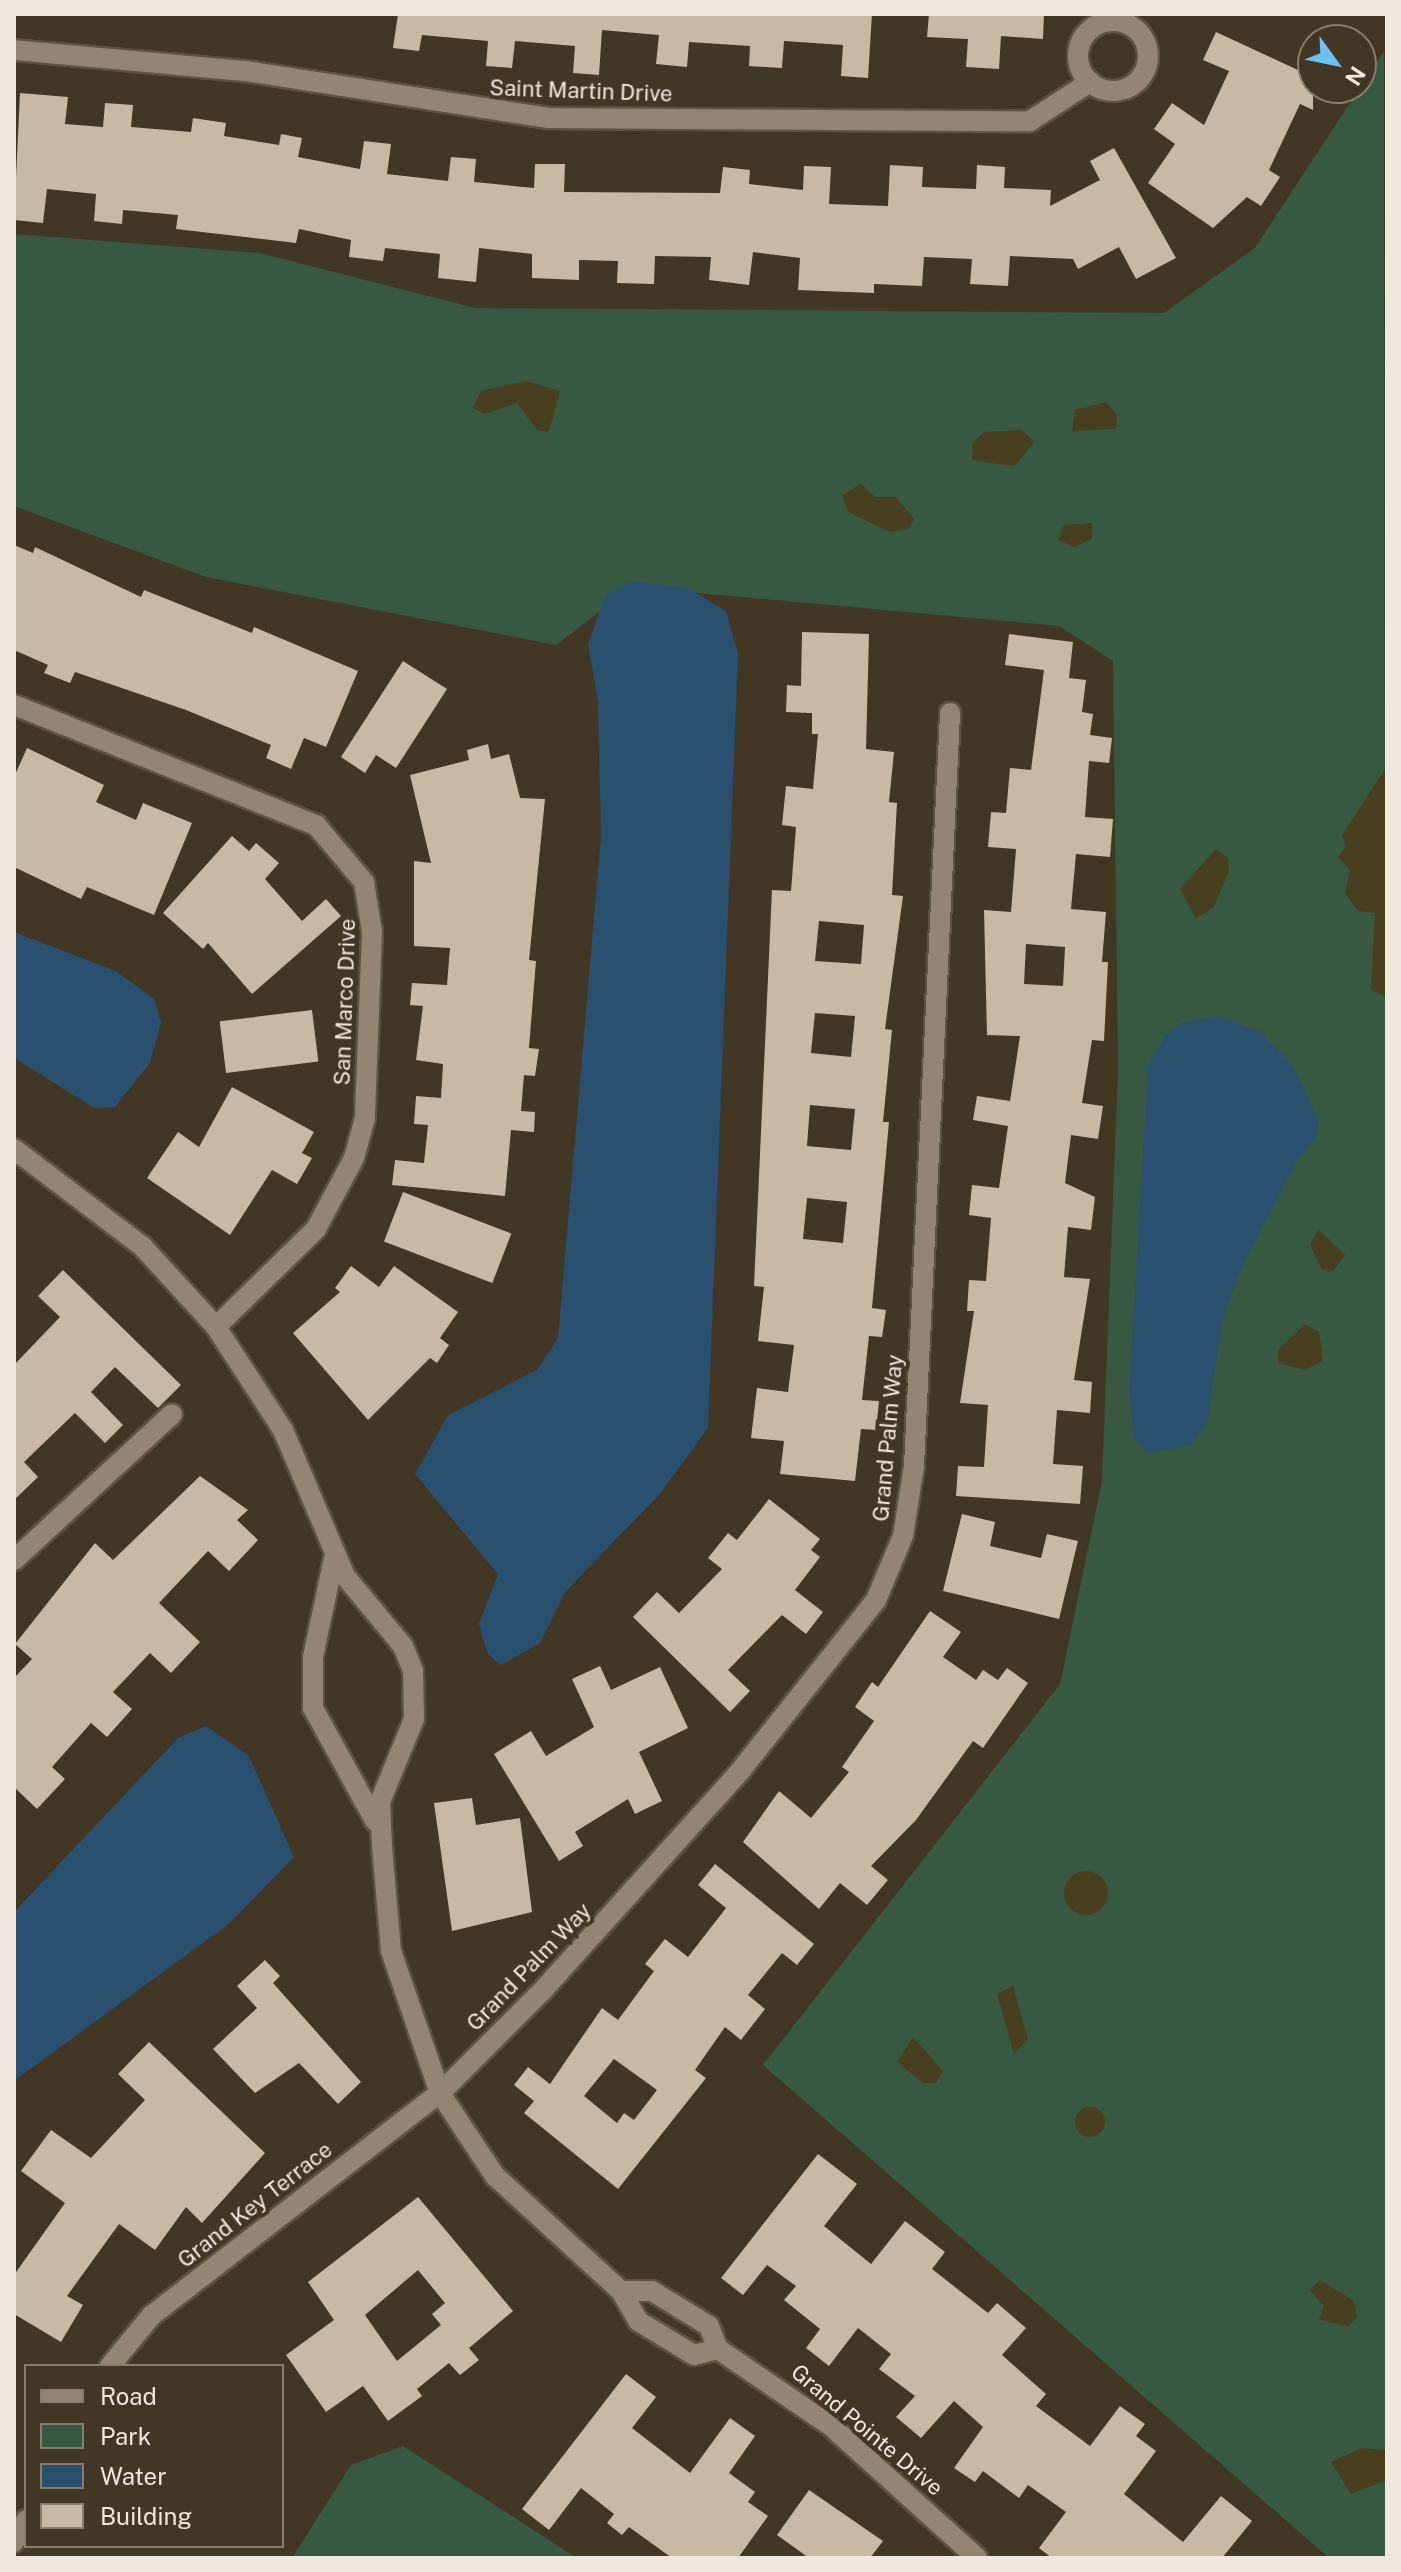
<!DOCTYPE html>
<style>
body{margin:0}
#map{position:relative;width:1401px;height:2572px;overflow:hidden;background:#423624;font-family:"Public Sans",sans-serif}
div>[style]{position:absolute}
.green>*{inset:0;background:#375942}
.sand>*{inset:0;background:#483f1f}
.round{border-radius:50%}
.water>*{inset:0;background:#2a506f}
.building>*{inset:0;background:#c8b9a4;transform-origin:0 0}
.roads{filter:drop-shadow(2px 0 #5c5242) drop-shadow(-2px 0 #5c5242) drop-shadow(0 2px #5c5242) drop-shadow(0 -2px #5c5242)}
.minor>*{height:20px;margin:-10px;padding:0 10px;transform-origin:10px;border-radius:10px;background:#938571}
.minor>.ring{margin:-10px;padding:0;box-sizing:content-box;background:none;border:20px solid #938571;border-radius:50%}
span{translate:-50% -50%;white-space:nowrap;text-align:center;line-height:1.15;-webkit-text-stroke:8px #423624;paint-order:stroke}
.street-label{font-size:22px;color:#f0e8dd}
.frame{position:absolute;inset:0;border:16px solid #f0e8dd;pointer-events:none}
.legend{position:absolute;left:24px;top:2364px;width:260px;height:184px;box-sizing:border-box;background:#423624;border:2px solid #887d6e;margin:0;padding:10px 14px;list-style:none;font-size:24px;color:#f0e8dd}
.legend li{display:flex;align-items:center;gap:16px;height:40px}
.legend b{width:40px;border:2px solid #887d6e}
.north{position:absolute;left:1297px;top:24px;width:80px;height:80px;box-sizing:border-box;background:#423624;border:2px solid #887d6e;border-radius:50%;rotate:123deg;font-size:22px;font-weight:700;line-height:32px;text-align:center;color:#f0e8dd}
.north::after{content:'';display:block;margin:auto;width:28px;height:36px;background:#6dc2f3;clip-path:polygon(50% 0,100% 100%,50% 72%,0 100%)}
</style>
<div id="map">
<div class="green">
<div style="clip-path:polygon(1384px 51px,1387px 2558px,1329px 2558px,763px 2065px,1060px 1684px,1102px 1481px,1118px 1070px,1113px 661px,1059px 626px,632px 587px,556px 645px,206px 577px,14px 506px,14px 234px,260px 253px,475px 308px,1164px 313px,1255px 248px)"></div>
<div style="clip-path:polygon(403px 2446px,577px 2558px,292px 2558px,351px 2465px)"></div>
</div>
<div class="sand">
<div style="clip-path:polygon(526px 381px,560px 391px,549px 432px,537px 430px,517px 403px,485px 414px,473px 408px,481px 391px)"></div>
<div style="clip-path:polygon(1106px 402px,1117px 415px,1116px 429px,1072px 431px,1075px 410px)"></div>
<div style="clip-path:polygon(1022px 430px,1035px 442px,1014px 466px,972px 460px,973px 442px,984px 432px)"></div>
<div style="clip-path:polygon(861px 484px,876px 497px,896px 497px,914px 519px,908px 529px,890px 532px,848px 512px,842px 495px)"></div>
<div style="clip-path:polygon(1092px 523px,1092px 539px,1074px 547px,1058px 540px,1064px 525px)"></div>
<div style="clip-path:polygon(1387px 766px,1387px 996px,1385px 997px,1371px 990px,1375px 913px,1358px 911px,1345px 893px,1350px 870px,1338px 857px,1346px 847px,1342px 835px)"></div>
<div style="clip-path:polygon(1216px 849px,1228px 858px,1229px 871px,1214px 907px,1196px 919px,1180px 889px)"></div>
<div style="clip-path:polygon(1318px 1229px,1345px 1255px,1333px 1271px,1322px 1270px,1310px 1245px)"></div>
<div style="clip-path:polygon(1305px 1324px,1319px 1332px,1323px 1361px,1305px 1370px,1278px 1363px,1278px 1350px)"></div>
<div class="round" style="left:1064px;top:1871px;width:44px;height:44px"></div>
<div style="clip-path:polygon(1013px 1986px,1028px 2039px,1014px 2054px,997px 1994px)"></div>
<div style="clip-path:polygon(913px 2037px,943px 2071px,936px 2083px,923px 2083px,897px 2062px)"></div>
<div class="round" style="left:1075px;top:2107px;width:30px;height:30px"></div>
<div style="clip-path:polygon(1320px 2280px,1354px 2301px,1357px 2317px,1348px 2327px,1319px 2319px,1324px 2306px,1309px 2290px)"></div>
<div style="clip-path:polygon(1362px 2448px,1387px 2450px,1387px 2480px,1351px 2494px,1331px 2462px)"></div>
</div>
<div class="water">
<div style="clip-path:polygon(634px 581px,689px 589px,726px 611px,738px 654px,708px 1428px,659px 1495px,565px 1592px,540px 1643px,501px 1665px,487px 1653px,479px 1624px,498px 1574px,415px 1474px,448px 1415px,537px 1370px,558px 1338px,601px 836px,598px 702px,588px 644px,606px 594px)"></div>
<div style="clip-path:polygon(14px 932px,116px 971px,154px 999px,161px 1022px,150px 1063px,115px 1107px,94px 1108px,14px 1058px)"></div>
<div style="clip-path:polygon(1216px 1016px,1261px 1032px,1294px 1068px,1319px 1122px,1316px 1139px,1299px 1157px,1240px 1271px,1222px 1322px,1207px 1423px,1191px 1445px,1149px 1453px,1134px 1439px,1129px 1391px,1148px 1067px,1165px 1035px,1182px 1022px)"></div>
<div style="clip-path:polygon(206px 1726px,249px 1756px,294px 1857px,230px 1923px,14px 2081px,14px 1912px,178px 1738px)"></div>
</div>
<div class="building">
<div style="clip-path:polygon(398px 14px,872px 14px,868px 78px,841px 76px,843px 45px,784px 41px,782px 68px,749px 66px,750px 46px,689px 42px,687px 67px,656px 64px,659px 35px,602px 30px,599px 75px,573px 73px,575px 46px,515px 41px,512px 68px,486px 66px,488px 41px,422px 35px,419px 51px,393px 48px)"></div>
<div style="clip-path:polygon(929px 14px,1044px 14px,1043px 39px,1001px 36px,999px 69px,966px 67px,968px 39px,927px 37px)"></div>
<div style="clip-path:polygon(1216px 32px,1313px 77px,1313px 110px,1300px 104px,1269px 170px,1280px 177px,1261px 206px,1247px 197px,1213px 228px,1148px 183px,1175px 144px,1154px 129px,1172px 103px,1204px 125px,1229px 71px,1203px 60px)"></div>
<div style="clip-path:polygon(20px 93px,68px 97px,65px 124px,103px 127px,105px 103px,133px 105px,131px 127px,191px 132px,193px 118px,226px 123px,224px 136px,279px 145px,281px 134px,302px 138px,298px 157px,360px 169px,364px 141px,391px 144px,387px 174px,448px 181px,451px 157px,476px 159px,474px 182px,534px 188px,535px 164px,565px 164px,564px 192px,720px 193px,723px 167px,750px 170px,749px 184px,803px 190px,804px 166px,831px 167px,829px 204px,888px 206px,890px 165px,923px 167px,922px 187px,976px 189px,977px 165px,1005px 167px,1004px 188px,1051px 190px,1050px 206px,1100px 180px,1090px 161px,1114px 148px,1176px 258px,1136px 279px,1119px 247px,1078px 269px,1073px 259px,1010px 256px,1008px 286px,970px 284px,972px 259px,924px 257px,922px 286px,874px 284px,874px 293px,798px 290px,800px 258px,753px 252px,749px 285px,709px 280px,711px 257px,655px 256px,654px 284px,617px 283px,618px 261px,579px 260px,579px 280px,532px 278px,532px 254px,479px 248px,476px 282px,438px 278px,440px 254px,385px 248px,383px 261px,349px 257px,351px 240px,299px 229px,296px 243px,176px 229px,178px 215px,123px 210px,122px 224px,94px 221px,96px 194px,47px 189px,43px 223px,14px 220px)"></div>
<div style="clip-path:polygon(14px 545px,33px 553px,35px 547px,141px 597px,144px 590px,252px 633px,254px 627px,358px 671px,326px 747px,304px 738px,291px 769px,266px 758px,271px 745px,186px 710px,75px 672px,70px 683px,44px 673px,48px 665px,14px 650px)"></div>
<div style="clip-path:polygon(evenodd,802px 632px,869px 634px,866px 749px,894px 752px,889px 802px,897px 803px,892px 895px,903px 896px,885px 1029px,892px 1030px,883px 1122px,889px 1122px,872px 1308px,886px 1310px,882px 1337px,869px 1336px,862px 1400px,879px 1401px,876px 1430px,861px 1429px,855px 1481px,780px 1474px,784px 1441px,751px 1438px,757px 1388px,788px 1392px,794px 1345px,758px 1341px,764px 1287px,754px 1286px,772px 890px,791px 891px,796px 827px,782px 825px,786px 786px,813px 789px,818px 734px,812px 734px,812px 713px,786px 712px,787px 685px,801px 686px,802px 632px,819px 921px,864px 925px,861px 964px,815px 961px,819px 921px,802px 632px,815px 1013px,855px 1016px,851px 1057px,811px 1053px,815px 1013px,802px 632px,810px 1105px,855px 1109px,851px 1150px,807px 1146px,810px 1105px,802px 632px,807px 1198px,847px 1202px,843px 1243px,803px 1239px,807px 1198px)"></div>
<div style="clip-path:polygon(evenodd,1009px 634px,1073px 642px,1069px 678px,1086px 680px,1082px 712px,1093px 714px,1090px 735px,1112px 738px,1109px 763px,1089px 761px,1085px 817px,1113px 819px,1110px 857px,1076px 854px,1071px 909px,1106px 912px,1102px 962px,1108px 962px,1104px 1041px,1092px 1040px,1082px 1103px,1103px 1106px,1098px 1139px,1071px 1135px,1065px 1183px,1095px 1197px,1091px 1230px,1068px 1227px,1064px 1277px,1090px 1279px,1074px 1380px,1092px 1382px,1090px 1413px,1057px 1410px,1053px 1464px,1083px 1466px,1080px 1504px,956px 1496px,958px 1466px,984px 1467px,988px 1405px,960px 1403px,974px 1311px,967px 1311px,969px 1280px,986px 1281px,991px 1218px,969px 1215px,972px 1185px,999px 1188px,1008px 1126px,973px 1120px,977px 1096px,1010px 1101px,1020px 1036px,987px 1035px,984px 910px,1011px 912px,1016px 849px,988px 847px,991px 812px,1006px 813px,1010px 768px,1031px 770px,1044px 670px,1005px 665px,1009px 634px,1026px 944px,1065px 947px,1063px 986px,1024px 984px,1026px 944px)"></div>
<div style="clip-path:polygon(403px 661px,447px 689px,396px 768px,376px 755px,365px 773px,341px 757px)"></div>
<div style="clip-path:polygon(488px 744px,491px 759px,509px 754px,520px 798px,545px 799px,529px 960px,536px 961px,529px 1048px,539px 1049px,535px 1076px,524px 1075px,521px 1111px,535px 1112px,534px 1132px,511px 1130px,505px 1196px,392px 1185px,395px 1160px,424px 1163px,428px 1125px,414px 1124px,416px 1096px,441px 1098px,443px 1064px,416px 1060px,423px 1006px,410px 1005px,412px 983px,447px 985px,450px 948px,414px 946px,414px 861px,431px 863px,410px 775px,469px 760px,467px 750px)"></div>
<div style="clip-path:polygon(27px 748px,104px 785px,96px 802px,136px 820px,143px 803px,192px 823px,154px 915px,87px 887px,81px 899px,14px 867px,14px 777px)"></div>
<div style="clip-path:polygon(232px 836px,249px 851px,256px 843px,279px 863px,265px 879px,302px 921px,326px 899px,341px 916px,252px 994px,208px 943px,203px 949px,163px 913px)"></div>
<div style="left:312px;top:1010px;width:52px;height:93px;rotate:83deg"></div>
<div style="clip-path:polygon(232px 1087px,314px 1132px,302px 1153px,312px 1158px,297px 1184px,272px 1170px,230px 1235px,147px 1178px,178px 1132px,199px 1147px)"></div>
<div style="left:403px;top:1192px;width:116px;height:53px;rotate:21deg"></div>
<div style="clip-path:polygon(351px 1266px,379px 1287px,394px 1266px,458px 1312px,440px 1338px,449px 1345px,437px 1363px,430px 1358px,368px 1420px,293px 1333px,340px 1292px,335px 1288px)"></div>
<div style="clip-path:polygon(63px 1270px,181px 1385px,158px 1408px,115px 1367px,91px 1392px,123px 1425px,105px 1443px,75px 1413px,24px 1462px,38px 1477px,14px 1500px,14px 1365px,60px 1317px,38px 1296px)"></div>
<div style="clip-path:polygon(200px 1476px,248px 1510px,237px 1520px,258px 1540px,229px 1571px,208px 1551px,159px 1603px,200px 1642px,171px 1673px,150px 1653px,113px 1692px,132px 1709px,107px 1737px,91px 1723px,52px 1767px,65px 1779px,37px 1809px,14px 1787px,14px 1678px,32px 1659px,15px 1644px,95px 1543px,113px 1560px)"></div>
<div style="clip-path:polygon(769px 1499px,820px 1539px,811px 1550px,820px 1557px,795px 1590px,823px 1612px,806px 1634px,782px 1615px,728px 1670px,750px 1691px,730px 1712px,633px 1617px,657px 1592px,679px 1613px,722px 1569px,708px 1558px,728px 1533px,737px 1540px)"></div>
<div style="clip-path:polygon(962px 1514px,995px 1522px,990px 1546px,1041px 1558px,1047px 1534px,1078px 1541px,1059px 1619px,943px 1591px)"></div>
<div style="clip-path:polygon(930px 1611px,961px 1632px,943px 1657px,976px 1680px,983px 1670px,998px 1680px,1007px 1668px,1028px 1683px,983px 1748px,973px 1741px,916px 1820px,871px 1866px,888px 1880px,867px 1905px,840px 1883px,819px 1909px,743px 1842px,779px 1791px,811px 1818px,849px 1772px,842px 1767px,874px 1721px,855px 1707px,872px 1682px,878px 1687px)"></div>
<div style="clip-path:polygon(600px 1666px,611px 1690px,660px 1667px,688px 1728px,639px 1752px,662px 1801px,635px 1814px,628px 1799px,575px 1832px,583px 1846px,559px 1861px,494px 1754px,531px 1731px,546px 1756px,594px 1727px,572px 1679px)"></div>
<div style="clip-path:polygon(472px 1798px,476px 1825px,520px 1818px,532px 1912px,452px 1931px,434px 1803px)"></div>
<div style="clip-path:polygon(evenodd,715px 1864px,814px 1944px,797px 1965px,782px 1953px,748px 1995px,765px 2009px,741px 2040px,725px 2027px,695px 2070px,706px 2078px,618px 2189px,524px 2113px,534px 2101px,514px 2085px,528px 2067px,550px 2084px,602px 2008px,618px 2020px,654px 1971px,645px 1964px,665px 1939px,688px 1957px,726px 1908px,698px 1885px,715px 1864px,614px 2059px,657px 2090px,634px 2120px,624px 2113px,617px 2123px,584px 2096px,614px 2059px)"></div>
<div style="clip-path:polygon(265px 1960px,280px 1976px,273px 1983px,361px 2082px,338px 2104px,299px 2063px,255px 2093px,213px 2049px,257px 2008px,237px 1986px)"></div>
<div style="clip-path:polygon(149px 2042px,265px 2153px,202px 2223px,186px 2207px,155px 2250px,119px 2224px,67px 2296px,83px 2305px,61px 2342px,14px 2314px,14px 2275px,65px 2203px,21px 2171px,51px 2130px,91px 2158px,145px 2100px,118px 2074px)"></div>
<div style="clip-path:polygon(818px 2154px,857px 2184px,824px 2226px,871px 2264px,905px 2221px,945px 2252px,932px 2269px,988px 2313px,997px 2303px,1026px 2328px,1002px 2355px,1046px 2394px,1036px 2406px,1090px 2446px,1120px 2406px,1145px 2424px,1136px 2436px,1156px 2451px,1124px 2494px,1183px 2542px,1221px 2496px,1252px 2521px,1222px 2558px,1052px 2558px,1039px 2548px,1066px 2512px,1028px 2485px,1019px 2498px,983px 2471px,975px 2482px,954px 2468px,983px 2427px,954px 2401px,921px 2438px,896px 2417px,915px 2396px,879px 2369px,891px 2354px,858px 2328px,829px 2366px,806px 2348px,820px 2329px,784px 2300px,796px 2286px,767px 2265px,743px 2295px,721px 2278px)"></div>
<div style="clip-path:polygon(evenodd,418px 2197px,513px 2311px,469px 2348px,479px 2360px,460px 2375px,449px 2363px,417px 2389px,422px 2396px,388px 2421px,363px 2386px,326px 2412px,286px 2355px,334px 2320px,308px 2282px,418px 2197px,418px 2270px,445px 2303px,432px 2314px,441px 2325px,397px 2361px,365px 2315px,418px 2270px)"></div>
<div style="clip-path:polygon(626px 2374px,656px 2397px,632px 2428px,690px 2473px,730px 2418px,755px 2436px,729px 2473px,755px 2492px,748px 2502px,768px 2516px,738px 2558px,672px 2558px,629px 2527px,622px 2535px,607px 2523px,614px 2514px,581px 2488px,549px 2530px,522px 2509px)"></div>
<div style="clip-path:polygon(809px 2490px,883px 2541px,870px 2558px,809px 2558px,777px 2535px)"></div>
</div>
<div class="roads">
<div class="minor">
<div class="ring" style="left:1078px;top:21px;width:50px;height:50px"></div>
<div style="left:14px;top:50px;width:232px;rotate:5.2deg"></div>
<div style="left:245px;top:71px;width:307px;rotate:8.8deg"></div>
<div style="left:548px;top:118px;width:482px;rotate:0.4deg"></div>
<div style="left:1030px;top:121px;width:72px;rotate:-33deg"></div>
<div style="left:14px;top:705px;width:325px;rotate:21.7deg"></div>
<div style="left:316px;top:825px;width:75px;rotate:49.9deg"></div>
<div style="left:364px;top:882px;width:51px;rotate:80.9deg"></div>
<div style="left:372px;top:932px;width:186px;rotate:92.2deg"></div>
<div style="left:365px;top:1118px;width:41px;rotate:105.4deg"></div>
<div style="left:354px;top:1158px;width:81px;rotate:118.2deg"></div>
<div style="left:316px;top:1229px;width:140px;rotate:135.6deg"></div>
<div style="left:14px;top:1149px;width:161px;rotate:37.2deg"></div>
<div style="left:142px;top:1246px;width:110px;rotate:47.6deg"></div>
<div style="left:216px;top:1327px;width:123px;rotate:57deg"></div>
<div style="left:283px;top:1430px;width:159px;rotate:67deg"></div>
<div style="left:345px;top:1576px;width:91px;rotate:50.4deg"></div>
<div style="left:403px;top:1646px;width:27px;rotate:68deg"></div>
<div style="left:413px;top:1671px;width:48px;rotate:88.8deg"></div>
<div style="left:414px;top:1719px;width:90px;rotate:112.3deg"></div>
<div style="left:380px;top:1802px;width:44px;rotate:87.4deg"></div>
<div style="left:382px;top:1846px;width:105px;rotate:85.1deg"></div>
<div style="left:391px;top:1951px;width:150px;rotate:71deg"></div>
<div style="left:440px;top:2093px;width:100px;rotate:56.5deg"></div>
<div style="left:495px;top:2176px;width:171px;rotate:42.4deg"></div>
<div style="left:621px;top:2291px;width:34px;rotate:60deg"></div>
<div style="left:638px;top:2321px;width:66px;rotate:31.3deg"></div>
<div style="left:694px;top:2355px;width:25px;rotate:-14deg"></div>
<div style="left:334px;top:1558px;width:101px;rotate:102deg"></div>
<div style="left:313px;top:1657px;width:51px;rotate:90deg"></div>
<div style="left:313px;top:1708px;width:129px;rotate:61.2deg"></div>
<div style="left:14px;top:1560px;width:215px;rotate:-42.7deg"></div>
<div style="left:621px;top:2291px;width:31px"></div>
<div style="left:652px;top:2291px;width:67px;rotate:31.6deg"></div>
<div style="left:709px;top:2326px;width:25px;rotate:69deg"></div>
<div style="left:718px;top:2349px;width:137px;rotate:34.3deg"></div>
<div style="left:831px;top:2426px;width:197px;rotate:42.1deg"></div>
<div style="left:110px;top:2366px;width:65px;rotate:-50.6deg"></div>
<div style="left:151px;top:2316px;width:365px;rotate:-37.7deg"></div>
<div style="left:440px;top:2093px;width:147px;rotate:-45deg"></div>
<div style="left:544px;top:1989px;width:295px;rotate:-48deg"></div>
<div style="left:741px;top:1770px;width:217px;rotate:-51.5deg"></div>
<div style="left:876px;top:1600px;width:69px;rotate:-67.1deg"></div>
<div style="left:903px;top:1536px;width:71px;rotate:-81.1deg"></div>
<div style="left:914px;top:1466px;width:754px;rotate:-87.26deg"></div>
<div style="left:14px;top:2542px;width:25px;rotate:-61deg"></div>
</div>
</div>
<div class="street-label">
<span style="left:581px;top:91px;rotate:2deg">Saint Martin Drive</span>
<span style="left:345px;top:1002px;rotate:-88deg">San Marco Drive</span>
<span style="left:888px;top:1438px;rotate:-85deg">Grand Palm Way</span>
<span style="left:529px;top:1967px;rotate:-46deg">Grand Palm Way</span>
<span style="left:255px;top:2205px;rotate:-38deg">Grand Key Terrace</span>
<span style="left:867px;top:2430px;rotate:40deg">Grand Pointe Drive</span>
</div>
<div class="frame"></div>
<ul class="legend">
<li><b style="height:10px;background:#938571"></b>Road</li>
<li><b style="height:22px;background:#375942"></b>Park</li>
<li><b style="height:22px;background:#2a506f"></b>Water</li>
<li><b style="height:22px;background:#c8b9a4"></b>Building</li>
</ul>
<div class="north">N</div>
</div>
